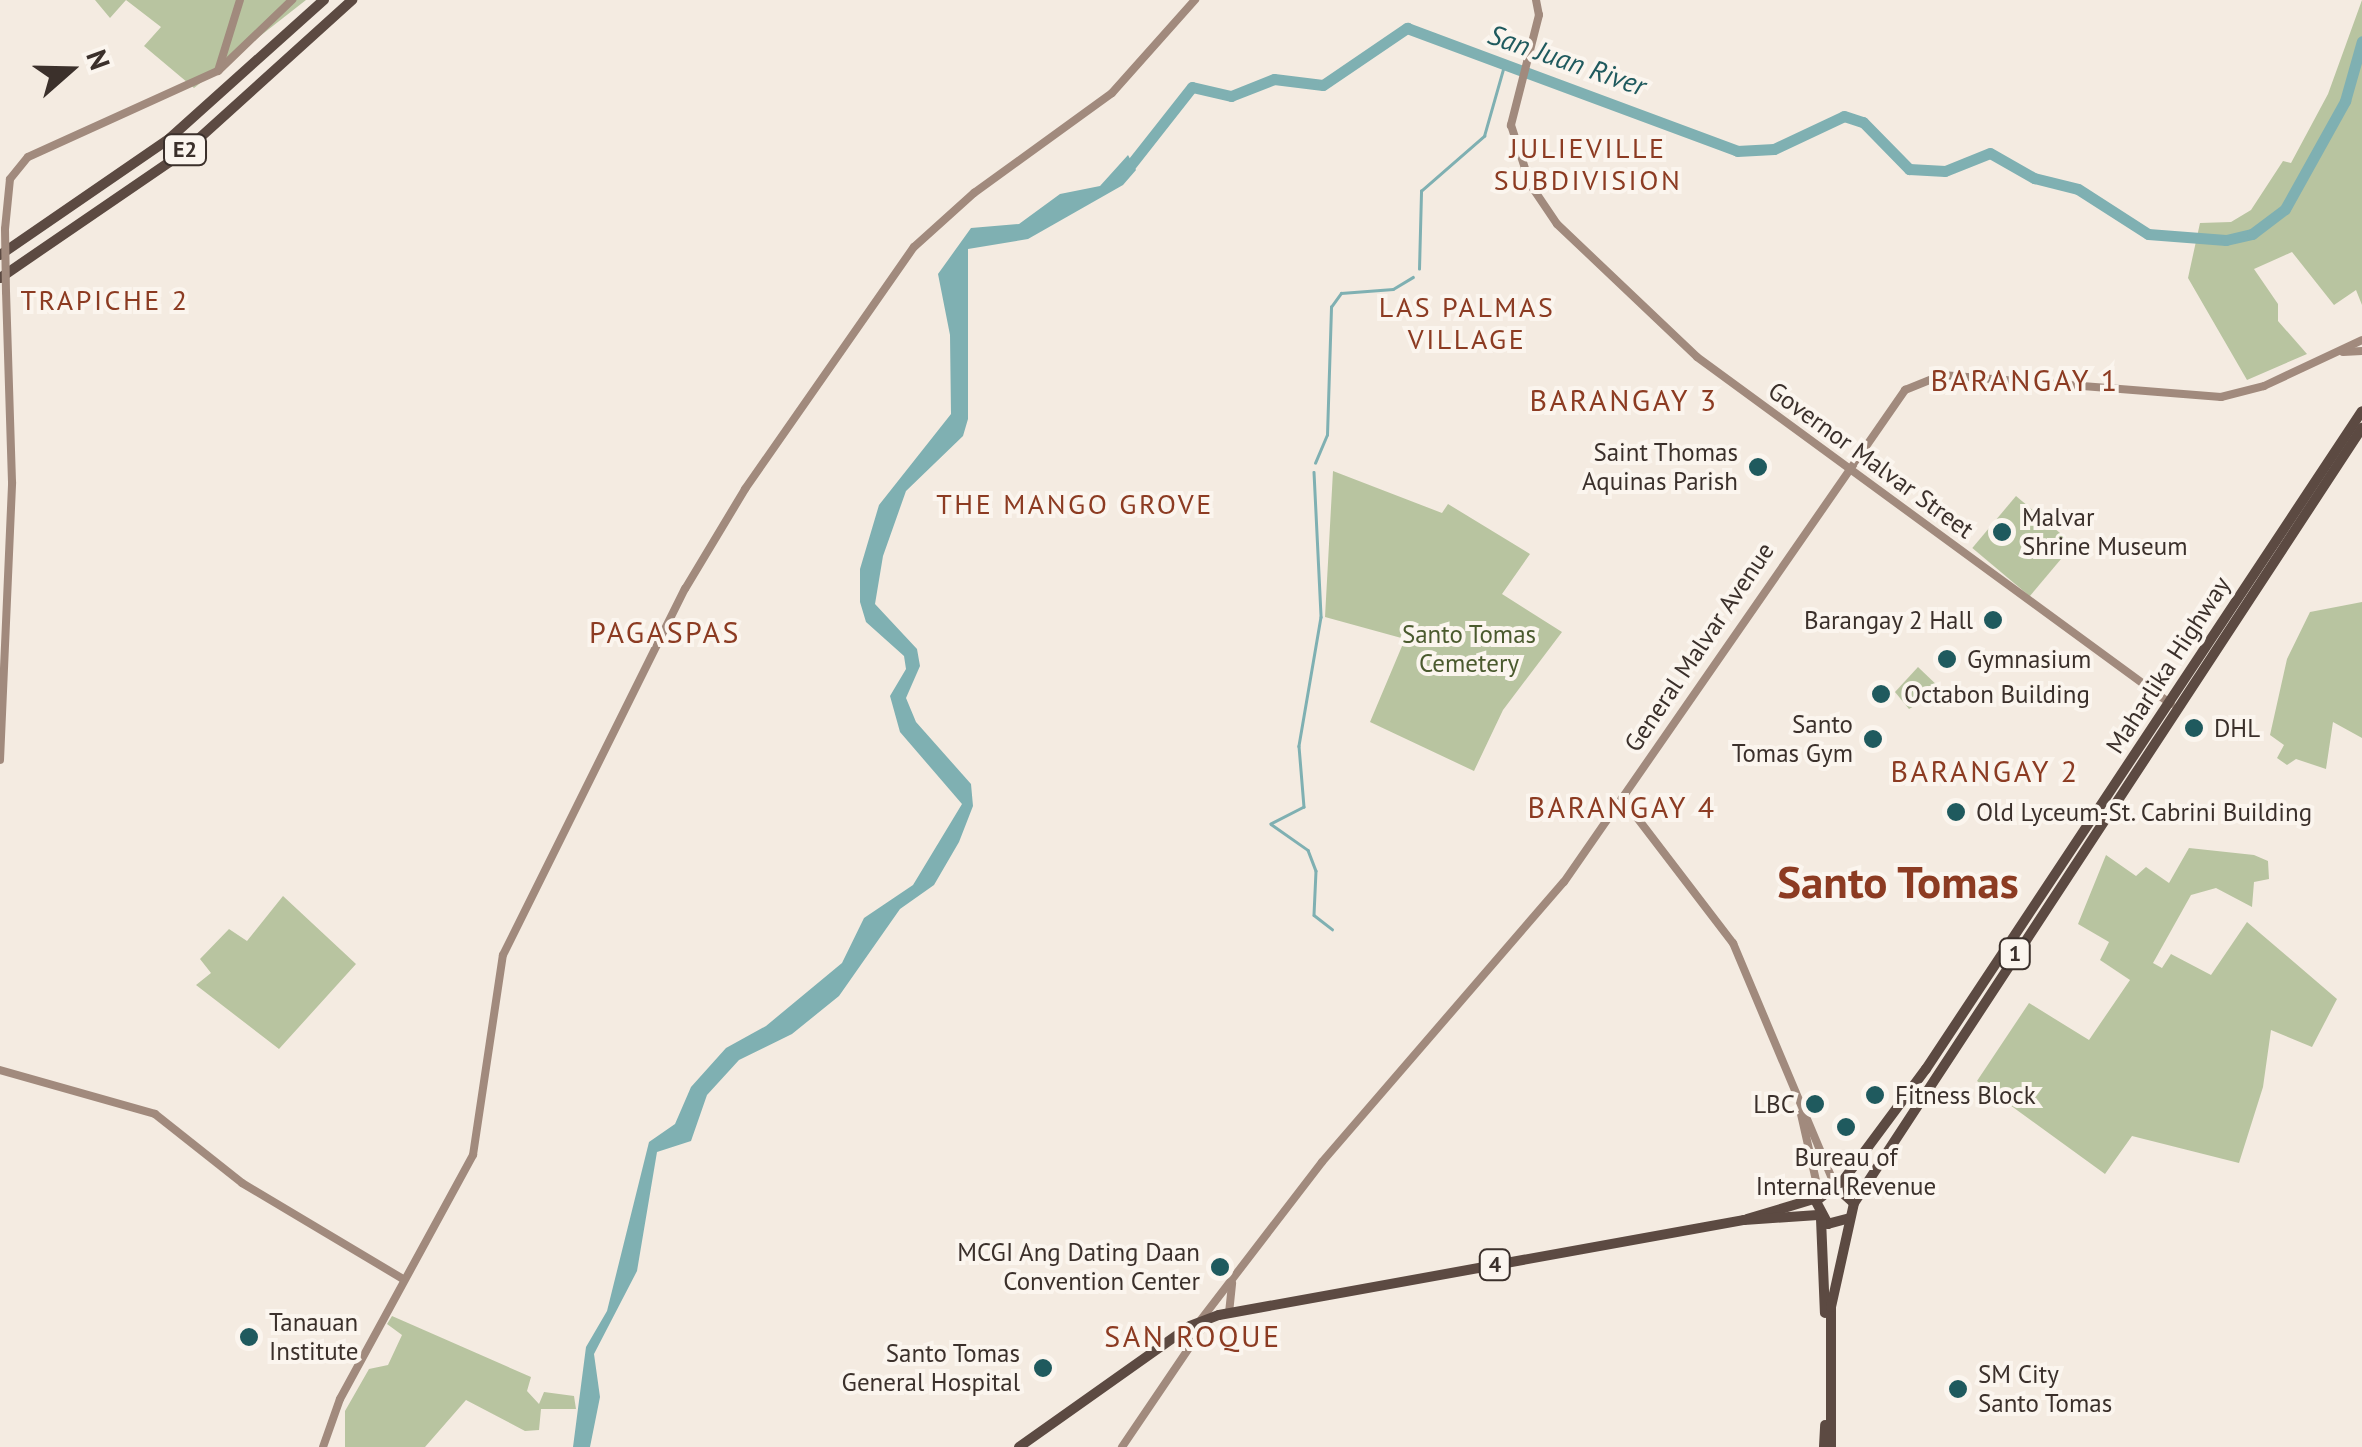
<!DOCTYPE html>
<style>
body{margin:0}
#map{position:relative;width:2362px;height:1447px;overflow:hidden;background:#f4ebe1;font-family:"PT Sans",sans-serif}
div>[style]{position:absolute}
.green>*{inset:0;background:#b8c4a0;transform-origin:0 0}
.water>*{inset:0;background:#7fb0b2}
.stream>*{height:2.5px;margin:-1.25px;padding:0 1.25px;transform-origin:1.25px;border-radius:1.25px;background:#7fb0b2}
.river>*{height:11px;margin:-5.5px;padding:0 5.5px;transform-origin:5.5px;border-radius:5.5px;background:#7fb0b2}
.secondary>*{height:8px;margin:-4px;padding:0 4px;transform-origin:4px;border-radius:4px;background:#a18a7d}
.highway>*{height:10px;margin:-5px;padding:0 5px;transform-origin:5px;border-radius:5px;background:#5c4a42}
.secondary-bridge>*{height:8px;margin:-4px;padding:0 4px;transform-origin:4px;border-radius:4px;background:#a18a7d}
.dots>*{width:28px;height:28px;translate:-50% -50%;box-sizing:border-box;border:5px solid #fbf5ee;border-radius:50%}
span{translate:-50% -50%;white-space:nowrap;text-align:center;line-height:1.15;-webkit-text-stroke:8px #fbf5ee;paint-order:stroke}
.shield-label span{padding:2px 8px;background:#fbf5ee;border:2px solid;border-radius:8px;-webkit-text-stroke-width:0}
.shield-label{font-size:22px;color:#3b302b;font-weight:700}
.poi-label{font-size:25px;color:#3b302b}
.right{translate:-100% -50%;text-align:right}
.left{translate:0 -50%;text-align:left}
.street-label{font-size:25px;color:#3b302b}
.park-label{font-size:25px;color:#4a5a2e}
.water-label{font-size:28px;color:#1f5a5e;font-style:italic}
.neighbourhood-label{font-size:28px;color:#8c3b22;letter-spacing:2.5px}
.quarter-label{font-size:30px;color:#8c3b22;letter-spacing:2.5px}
.town-label{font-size:45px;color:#8c3b22;font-weight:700}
.north{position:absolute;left:20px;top:20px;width:100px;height:100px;-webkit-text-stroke:8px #fbf5ee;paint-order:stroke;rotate:70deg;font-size:28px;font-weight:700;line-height:40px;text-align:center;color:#3b302b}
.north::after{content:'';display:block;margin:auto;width:35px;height:45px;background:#3b302b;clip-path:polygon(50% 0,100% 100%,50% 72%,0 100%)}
</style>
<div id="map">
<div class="green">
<div style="clip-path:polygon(95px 0,306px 0,194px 88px,144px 46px,161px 27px,126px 0,110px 18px)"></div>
<div style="clip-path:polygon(2362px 0,2362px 305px,2356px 290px,2334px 305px,2292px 252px,2254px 269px,2278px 304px,2278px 321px,2307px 354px,2247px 380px,2188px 278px,2200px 223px,2231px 222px,2251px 210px,2283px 161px,2291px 163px,2328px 94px)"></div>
<div style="clip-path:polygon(1333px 471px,1442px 513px,1448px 504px,1530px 554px,1502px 594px,1562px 632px,1503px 710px,1474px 771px,1370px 722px,1405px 639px,1325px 617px)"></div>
<div style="left:2016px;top:496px;width:75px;height:68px;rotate:40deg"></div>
<div style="clip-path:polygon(2362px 602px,2362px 738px,2333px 722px,2326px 769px,2296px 759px,2287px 765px,2277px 758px,2284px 745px,2270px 735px,2287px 659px,2310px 612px)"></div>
<div style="clip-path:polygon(1918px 667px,1942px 690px,1909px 709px,1895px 692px)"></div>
<div style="clip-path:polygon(2189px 848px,2254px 855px,2268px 861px,2269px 879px,2254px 882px,2252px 907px,2216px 888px,2191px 895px,2153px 963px,2162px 968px,2171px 954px,2211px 975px,2247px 922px,2337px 999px,2312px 1047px,2271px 1030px,2263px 1087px,2239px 1163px,2132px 1136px,2105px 1174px,1977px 1081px,2029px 1003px,2089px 1040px,2130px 980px,2100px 960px,2109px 942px,2078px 924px,2106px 855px,2136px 876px,2146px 867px,2169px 883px)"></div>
<div style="clip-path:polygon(283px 896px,356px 964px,279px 1049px,196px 985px,211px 973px,200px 959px,229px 929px,247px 941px)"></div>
<div style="clip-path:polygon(392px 1316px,531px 1377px,527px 1391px,539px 1404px,544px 1392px,574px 1396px,576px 1409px,541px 1409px,539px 1430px,525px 1431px,466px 1400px,425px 1447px,345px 1447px,345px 1411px,369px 1369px,388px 1365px,402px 1335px,387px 1324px)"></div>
</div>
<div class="water">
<div style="clip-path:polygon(1128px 155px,1136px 170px,1123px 185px,1028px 239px,968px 249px,968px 419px,963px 436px,906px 491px,883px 556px,875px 604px,917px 649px,920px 666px,906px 698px,916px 722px,971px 784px,973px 806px,959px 842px,934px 885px,900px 909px,839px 996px,792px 1034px,739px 1060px,707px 1095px,691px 1141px,657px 1152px,637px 1271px,594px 1354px,600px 1397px,590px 1447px,573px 1447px,586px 1347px,607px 1311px,649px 1142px,675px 1124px,691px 1087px,726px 1048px,766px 1026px,842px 963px,864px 918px,913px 885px,962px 804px,900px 732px,890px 696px,906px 669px,904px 656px,866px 622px,860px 602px,860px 569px,879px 505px,951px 414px,950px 335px,938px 274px,971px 228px,1019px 224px,1060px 194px,1100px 186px)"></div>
</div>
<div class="stream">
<div style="left:1419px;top:269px;width:78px;rotate:-88.5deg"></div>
<div style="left:1421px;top:191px;width:84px;rotate:-41.1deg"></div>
<div style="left:1484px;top:136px;width:73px;rotate:-74.1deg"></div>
<div style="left:1315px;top:463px;width:30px;rotate:-67deg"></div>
<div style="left:1327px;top:435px;width:128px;rotate:-88.2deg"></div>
<div style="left:1331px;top:307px;width:17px;rotate:-54deg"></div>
<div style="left:1341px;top:293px;width:52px;rotate:-4.4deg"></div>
<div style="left:1393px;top:289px;width:23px;rotate:-31deg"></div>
<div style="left:1314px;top:472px;width:145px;rotate:87.2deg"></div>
<div style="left:1321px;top:617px;width:131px;rotate:99.7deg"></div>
<div style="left:1299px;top:746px;width:61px;rotate:85.3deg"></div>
<div style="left:1304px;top:807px;width:37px;rotate:153deg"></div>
<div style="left:1271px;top:824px;width:45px;rotate:35.1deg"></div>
<div style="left:1308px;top:850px;width:22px;rotate:69deg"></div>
<div style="left:1316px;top:871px;width:44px;rotate:92.6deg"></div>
<div style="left:1314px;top:915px;width:23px;rotate:38deg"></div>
</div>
<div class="river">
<div style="left:1125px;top:172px;width:108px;rotate:-51.8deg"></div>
<div style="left:1192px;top:87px;width:40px;rotate:13deg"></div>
<div style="left:1231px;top:96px;width:46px;rotate:-21.6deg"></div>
<div style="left:1274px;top:79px;width:49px;rotate:7deg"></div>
<div style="left:1323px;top:85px;width:102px;rotate:-34.2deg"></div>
<div style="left:1407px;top:28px;width:352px;rotate:20.4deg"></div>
<div style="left:1737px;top:151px;width:37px;rotate:-3deg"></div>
<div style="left:1774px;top:149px;width:77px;rotate:-25.2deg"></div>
<div style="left:1844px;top:116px;width:20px;rotate:18deg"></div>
<div style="left:1863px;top:122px;width:66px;rotate:45.6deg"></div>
<div style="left:1909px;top:169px;width:36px;rotate:3deg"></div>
<div style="left:1945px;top:171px;width:48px;rotate:-21.8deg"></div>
<div style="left:1990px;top:153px;width:51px;rotate:29.6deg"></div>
<div style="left:2034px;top:178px;width:45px;rotate:14deg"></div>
<div style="left:2078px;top:189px;width:83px;rotate:32.7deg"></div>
<div style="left:2148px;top:234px;width:78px;rotate:4.4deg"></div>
<div style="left:2226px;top:240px;width:27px;rotate:-13deg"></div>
<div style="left:2252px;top:234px;width:41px;rotate:-37.1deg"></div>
<div style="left:2285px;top:209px;width:124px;rotate:-60.9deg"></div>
<div style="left:2345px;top:101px;width:62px;rotate:-74.2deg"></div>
</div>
<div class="secondary">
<div style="left:1536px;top:0;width:15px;rotate:79deg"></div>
<div style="left:1539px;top:15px;width:114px;rotate:104.3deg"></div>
<div style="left:1511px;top:125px;width:62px;rotate:72.1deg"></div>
<div style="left:1530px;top:184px;width:48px;rotate:56deg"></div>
<div style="left:1557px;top:224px;width:193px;rotate:43.5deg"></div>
<div style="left:1697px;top:357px;width:587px;rotate:36.21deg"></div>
<div style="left:218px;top:71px;width:103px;rotate:-43.8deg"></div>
<div style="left:5px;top:229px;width:50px;rotate:-84.3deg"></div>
<div style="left:10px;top:179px;width:28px;rotate:-51deg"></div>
<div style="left:28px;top:157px;width:209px;rotate:-24.4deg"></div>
<div style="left:218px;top:71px;width:74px;rotate:-72.8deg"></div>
<div style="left:2343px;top:352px;width:19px;rotate:-3deg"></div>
<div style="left:0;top:760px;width:278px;rotate:-87.5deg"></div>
<div style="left:12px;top:482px;width:190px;rotate:-91.8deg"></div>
<div style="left:1622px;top:798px;width:183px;rotate:52.6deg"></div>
<div style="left:1733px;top:943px;width:264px;rotate:67.2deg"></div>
<div style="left:0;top:1070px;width:161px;rotate:15.8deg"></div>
<div style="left:155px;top:1114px;width:111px;rotate:38.4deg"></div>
<div style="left:242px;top:1183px;width:187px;rotate:30.8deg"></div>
<div style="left:1801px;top:1114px;width:82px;rotate:77.3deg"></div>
<div style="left:1229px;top:1313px;width:30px;rotate:-84deg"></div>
<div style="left:1200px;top:1321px;width:200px;rotate:-52.5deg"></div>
<div style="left:1322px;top:1162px;width:370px;rotate:-49.2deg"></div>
<div style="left:1564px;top:882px;width:599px;rotate:-55.27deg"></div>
<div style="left:1905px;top:390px;width:40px;rotate:-22deg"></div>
<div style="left:1942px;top:375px;width:280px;rotate:4.5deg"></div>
<div style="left:2221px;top:397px;width:44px;rotate:-14.3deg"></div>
<div style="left:2264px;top:386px;width:108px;rotate:-25.1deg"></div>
<div style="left:323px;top:1447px;width:51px;rotate:-70.5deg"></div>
<div style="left:340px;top:1399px;width:278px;rotate:-61.4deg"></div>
<div style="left:473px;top:1155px;width:202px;rotate:-81.5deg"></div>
<div style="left:503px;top:955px;width:409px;rotate:-63.6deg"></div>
<div style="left:685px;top:589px;width:117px;rotate:-59deg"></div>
<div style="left:745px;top:489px;width:295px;rotate:-55.1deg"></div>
<div style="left:914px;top:247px;width:81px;rotate:-42deg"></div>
<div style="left:974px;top:193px;width:170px;rotate:-35.9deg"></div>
<div style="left:1112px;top:93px;width:125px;rotate:-48.3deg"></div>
<div style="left:1122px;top:1447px;width:157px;rotate:-55.9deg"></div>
</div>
<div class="highway">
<div style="left:0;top:255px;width:206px;rotate:-34.5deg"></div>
<div style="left:170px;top:138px;width:207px;rotate:-41.9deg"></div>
<div style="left:0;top:278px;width:223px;rotate:-34.4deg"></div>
<div style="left:184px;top:152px;width:227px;rotate:-42.1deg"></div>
<div style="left:1839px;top:1186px;width:146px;rotate:-53.4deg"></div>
<div style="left:1926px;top:1069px;width:789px;rotate:-56.47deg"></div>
<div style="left:1850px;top:1218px;width:23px;rotate:165deg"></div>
<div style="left:1828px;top:1224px;width:26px;rotate:-118deg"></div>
<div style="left:1816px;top:1201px;width:24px;rotate:-38deg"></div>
<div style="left:1835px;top:1186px;width:25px;rotate:42deg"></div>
<div style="left:1747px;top:1219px;width:73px;rotate:-16.7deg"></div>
<div style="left:1821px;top:1219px;width:94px;rotate:87.6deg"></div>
<div style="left:1019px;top:1447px;width:209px;rotate:-35.3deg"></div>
<div style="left:1190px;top:1326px;width:31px;rotate:-21deg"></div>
<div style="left:1219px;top:1315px;width:534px;rotate:-10.26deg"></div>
<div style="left:1744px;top:1220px;width:74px;rotate:-3.9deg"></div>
<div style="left:1824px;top:1447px;width:22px;rotate:-87deg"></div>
<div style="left:1831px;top:1447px;width:140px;rotate:-90deg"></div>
<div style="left:1831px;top:1307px;width:107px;rotate:-77.5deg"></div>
<div style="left:1854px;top:1203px;width:927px;rotate:-56.76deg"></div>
</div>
<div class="secondary-bridge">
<div style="left:5px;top:229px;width:63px;rotate:89.1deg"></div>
</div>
<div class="dots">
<div style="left:1758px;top:467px;background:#1f5a5e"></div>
<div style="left:2002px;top:532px;background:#1f5a5e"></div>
<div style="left:1993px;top:620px;background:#1f5a5e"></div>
<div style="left:1947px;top:659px;background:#1f5a5e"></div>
<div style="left:1881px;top:694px;background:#1f5a5e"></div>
<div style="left:2194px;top:728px;background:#1f5a5e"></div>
<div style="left:1873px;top:739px;background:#1f5a5e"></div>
<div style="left:1956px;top:812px;background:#1f5a5e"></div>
<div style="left:1875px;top:1095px;background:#1f5a5e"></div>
<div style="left:1815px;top:1104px;background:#1f5a5e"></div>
<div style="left:1846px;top:1127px;background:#1f5a5e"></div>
<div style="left:1220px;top:1267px;background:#1f5a5e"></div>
<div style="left:249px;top:1337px;background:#1f5a5e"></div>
<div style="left:1043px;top:1368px;background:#1f5a5e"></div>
<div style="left:1958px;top:1389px;background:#1f5a5e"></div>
</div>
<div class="shield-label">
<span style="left:185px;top:150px">E2</span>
<span style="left:2015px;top:954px">1</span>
<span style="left:1495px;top:1265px">4</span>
</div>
<div class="poi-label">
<span class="right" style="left:1738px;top:467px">Saint Thomas<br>Aquinas Parish</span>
<span class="left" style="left:2022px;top:532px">Malvar<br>Shrine Museum</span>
<span class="right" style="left:1973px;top:620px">Barangay 2 Hall</span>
<span class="left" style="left:1967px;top:659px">Gymnasium</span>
<span class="left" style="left:1904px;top:694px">Octabon Building</span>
<span class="right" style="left:1853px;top:739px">Santo<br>Tomas Gym</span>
<span class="left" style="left:2214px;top:728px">DHL</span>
<span class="left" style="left:1976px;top:812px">Old Lyceum-St. Cabrini Building</span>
<span class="left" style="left:1895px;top:1095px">Fitness Block</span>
<span class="right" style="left:1795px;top:1104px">LBC</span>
<span style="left:1846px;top:1172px">Bureau of<br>Internal Revenue</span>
<span class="right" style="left:1200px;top:1267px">MCGI Ang Dating Daan<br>Convention Center</span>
<span class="left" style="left:269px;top:1337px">Tanauan<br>Institute</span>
<span class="right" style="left:1020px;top:1368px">Santo Tomas<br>General Hospital</span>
<span class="left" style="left:1978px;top:1389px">SM City<br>Santo Tomas</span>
</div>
<div class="street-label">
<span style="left:1871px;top:460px;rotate:36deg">Governor Malvar Street</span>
<span style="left:1699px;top:647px;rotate:-56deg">General Malvar Avenue</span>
<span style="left:2168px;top:665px;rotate:-57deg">Maharlika Highway</span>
</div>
<div class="park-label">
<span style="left:1469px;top:649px">Santo Tomas<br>Cemetery</span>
</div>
<div class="water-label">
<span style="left:1567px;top:60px;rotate:19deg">San Juan River</span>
</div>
<div class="neighbourhood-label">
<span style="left:1588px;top:164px">JULIEVILLE<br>SUBDIVISION</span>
<span style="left:105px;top:300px">TRAPICHE 2</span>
<span style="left:1467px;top:323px">LAS PALMAS<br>VILLAGE</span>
<span style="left:1075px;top:504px">THE MANGO GROVE</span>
</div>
<div class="quarter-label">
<span style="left:2025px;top:380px">BARANGAY 1</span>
<span style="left:1624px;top:400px">BARANGAY 3</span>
<span style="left:665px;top:632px">PAGASPAS</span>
<span style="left:1985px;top:771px">BARANGAY 2</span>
<span style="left:1622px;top:807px">BARANGAY 4</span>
<span style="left:1193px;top:1336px">SAN ROQUE</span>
</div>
<div class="town-label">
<span style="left:1898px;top:882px">Santo Tomas</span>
</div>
<div class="north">N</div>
</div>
